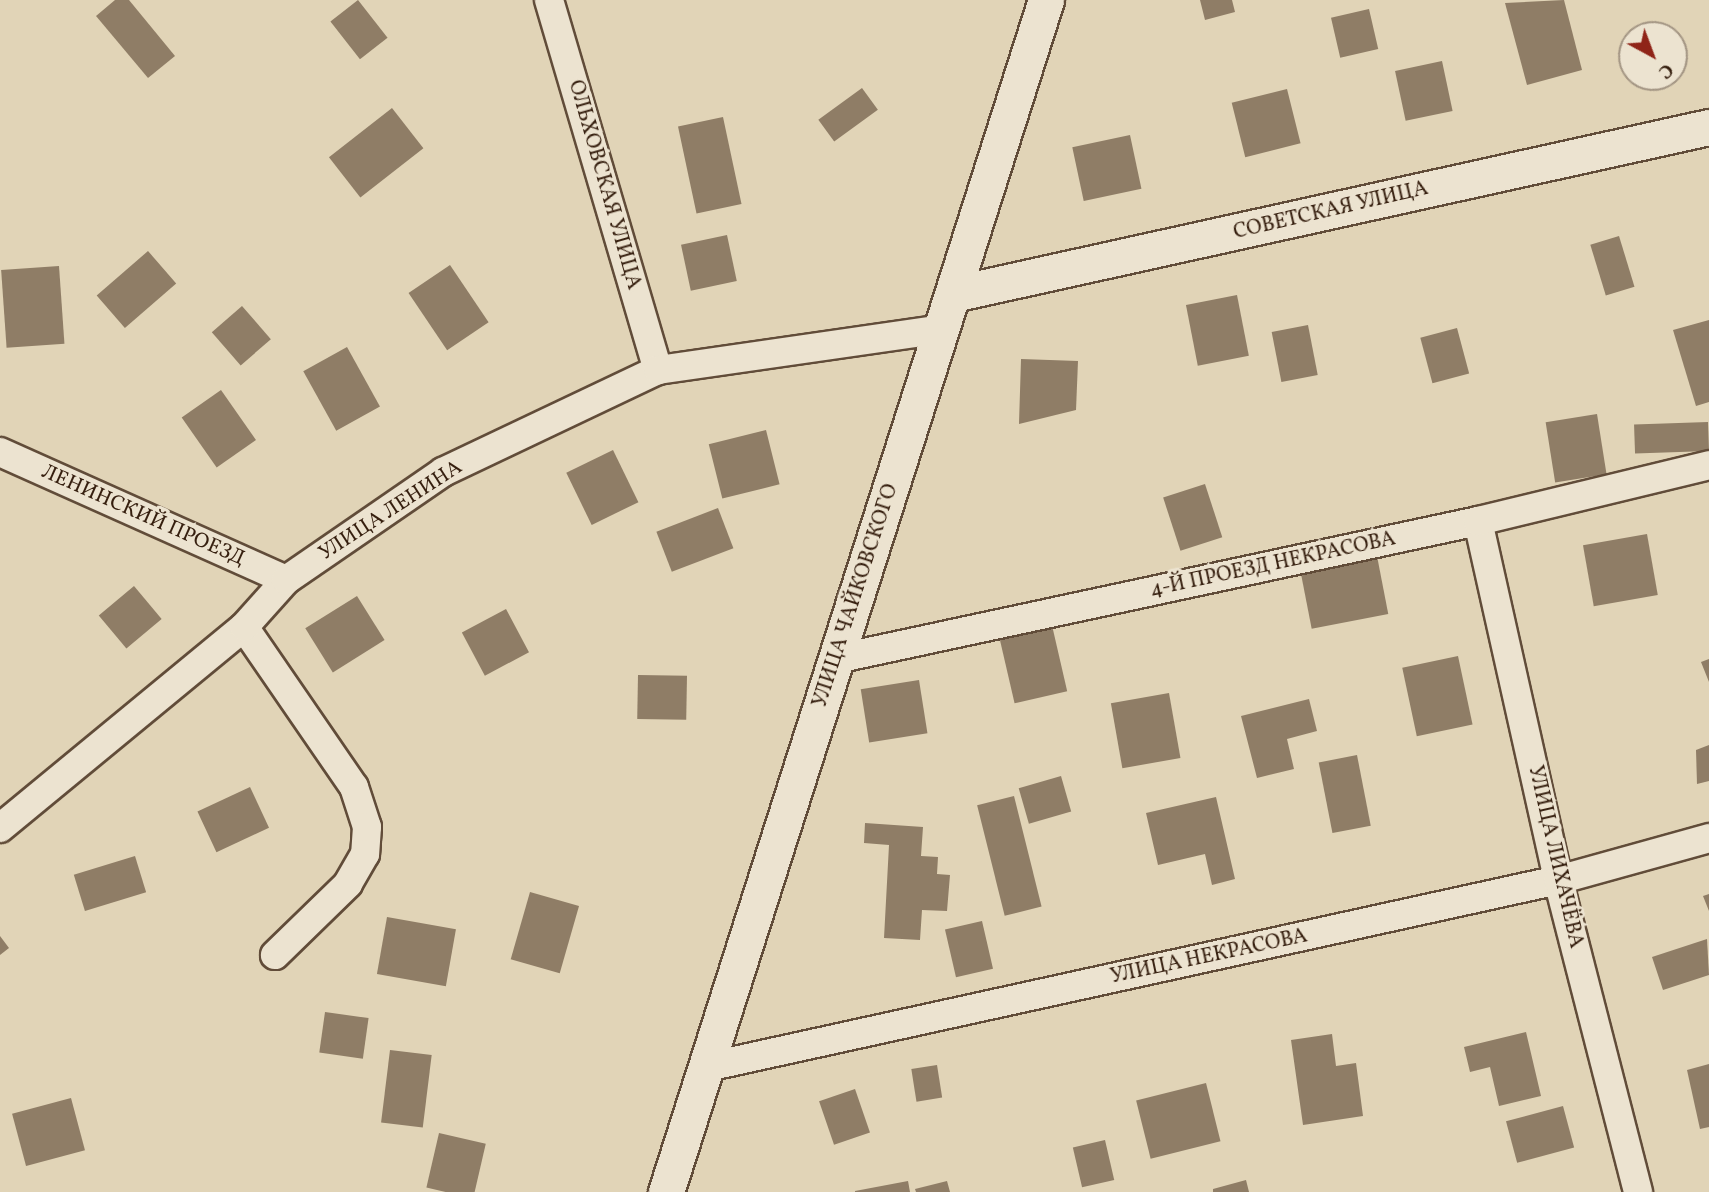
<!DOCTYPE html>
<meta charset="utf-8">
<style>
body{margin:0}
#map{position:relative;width:1709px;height:1192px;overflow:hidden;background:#e1d4b7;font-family:Vollkorn,serif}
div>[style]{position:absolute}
.building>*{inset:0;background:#8f7d66;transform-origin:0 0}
.roads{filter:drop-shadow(2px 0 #614c39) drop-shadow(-2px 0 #614c39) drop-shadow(0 2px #614c39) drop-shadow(0 -2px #614c39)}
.minor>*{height:28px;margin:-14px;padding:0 14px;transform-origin:14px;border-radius:14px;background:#ece3d0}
.tertiary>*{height:35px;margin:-17.5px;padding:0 17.5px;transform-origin:17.5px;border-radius:17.5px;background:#ece3d0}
span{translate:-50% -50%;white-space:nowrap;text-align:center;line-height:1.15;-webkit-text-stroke:6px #ece3d0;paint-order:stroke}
.street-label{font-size:21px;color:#361f0f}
.north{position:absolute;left:1618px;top:21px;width:70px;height:70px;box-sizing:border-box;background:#ece3d0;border:2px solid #a39583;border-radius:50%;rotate:139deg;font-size:19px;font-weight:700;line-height:28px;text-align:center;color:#361f0f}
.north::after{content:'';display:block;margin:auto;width:24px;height:32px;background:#8f2418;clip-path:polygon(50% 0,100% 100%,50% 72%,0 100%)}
</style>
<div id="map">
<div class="building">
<div style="clip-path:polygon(115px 0,129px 0,175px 56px,148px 78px,96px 16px)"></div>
<div style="left:358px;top:0;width:48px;height:35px;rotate:52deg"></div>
<div style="clip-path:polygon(1200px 0,1232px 0,1235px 12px,1205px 20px)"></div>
<div style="clip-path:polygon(1564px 0,1582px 70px,1527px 85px,1505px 3px)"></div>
<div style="left:1369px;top:9px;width:41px;height:39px;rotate:77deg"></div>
<div style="left:1442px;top:61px;width:51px;height:48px;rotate:78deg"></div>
<div style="left:862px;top:88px;width:27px;height:54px;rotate:54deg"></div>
<div style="left:1287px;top:89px;width:56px;height:57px;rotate:76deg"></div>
<div style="left:392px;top:108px;width:51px;height:80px;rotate:52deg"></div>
<div style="left:723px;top:117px;width:89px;height:46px;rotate:78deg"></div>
<div style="left:1130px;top:135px;width:55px;height:59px;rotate:78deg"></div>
<div style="left:727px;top:235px;width:47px;height:47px;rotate:78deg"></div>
<div style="left:1619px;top:236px;width:53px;height:30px;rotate:73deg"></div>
<div style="left:148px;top:251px;width:43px;height:68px;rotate:49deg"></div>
<div style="left:450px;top:265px;width:69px;height:50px;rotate:56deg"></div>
<div style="left:59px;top:266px;width:78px;height:58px;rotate:86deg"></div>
<div style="left:1237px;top:295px;width:62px;height:52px;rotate:79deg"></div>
<div style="left:242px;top:306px;width:44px;height:40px;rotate:49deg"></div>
<div style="clip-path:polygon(1709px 320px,1709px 402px,1696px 406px,1673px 330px)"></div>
<div style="left:1308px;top:325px;width:51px;height:37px;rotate:79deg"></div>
<div style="left:1457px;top:328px;width:47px;height:38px;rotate:75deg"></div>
<div style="left:347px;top:347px;width:68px;height:50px;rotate:61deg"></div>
<div style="clip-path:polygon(1021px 359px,1078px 361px,1076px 410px,1019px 424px)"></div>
<div style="left:221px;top:390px;width:61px;height:48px;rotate:55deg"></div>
<div style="left:1597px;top:414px;width:61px;height:52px;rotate:81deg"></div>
<div style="left:1708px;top:422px;width:29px;height:74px;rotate:88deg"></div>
<div style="left:766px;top:430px;width:56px;height:59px;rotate:76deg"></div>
<div style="left:613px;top:450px;width:58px;height:52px;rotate:64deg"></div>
<div style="left:1205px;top:484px;width:56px;height:44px;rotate:72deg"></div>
<div style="left:718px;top:508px;width:43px;height:66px;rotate:69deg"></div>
<div style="left:1647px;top:534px;width:62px;height:65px;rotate:80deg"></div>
<div style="left:1377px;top:556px;width:59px;height:78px;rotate:79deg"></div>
<div style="left:134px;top:586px;width:43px;height:46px;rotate:50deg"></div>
<div style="left:357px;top:596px;width:52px;height:61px;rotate:58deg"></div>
<div style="left:506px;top:609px;width:49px;height:50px;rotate:62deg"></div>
<div style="left:1051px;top:621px;width:72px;height:54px;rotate:77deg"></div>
<div style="left:1458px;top:656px;width:70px;height:57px;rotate:78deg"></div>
<div style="clip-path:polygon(1709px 659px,1709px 682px,1701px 662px)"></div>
<div style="left:638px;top:675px;width:49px;height:44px;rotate:1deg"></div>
<div style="left:919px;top:680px;width:54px;height:59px;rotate:81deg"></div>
<div style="left:1169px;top:693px;width:66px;height:59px;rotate:80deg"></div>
<div style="clip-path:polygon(1309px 699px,1317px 731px,1287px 739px,1294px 769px,1257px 778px,1241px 716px)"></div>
<div style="clip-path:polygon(1709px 745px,1709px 781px,1697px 784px,1696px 750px)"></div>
<div style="left:1357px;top:755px;width:72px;height:39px;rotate:79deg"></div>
<div style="left:1061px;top:776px;width:37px;height:44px;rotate:74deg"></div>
<div style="left:250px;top:787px;width:45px;height:58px;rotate:65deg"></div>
<div style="left:1014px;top:796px;width:114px;height:38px;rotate:76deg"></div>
<div style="clip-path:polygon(1216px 797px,1235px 879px,1212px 885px,1205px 854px,1158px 865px,1146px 813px)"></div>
<div style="clip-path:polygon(865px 823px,923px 827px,921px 856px,938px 857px,937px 874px,950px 875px,947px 911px,922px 910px,920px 940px,884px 938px,889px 845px,864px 843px)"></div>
<div style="left:135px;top:856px;width:38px;height:64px;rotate:73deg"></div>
<div style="left:530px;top:892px;width:51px;height:70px;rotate:16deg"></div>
<div style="clip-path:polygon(1709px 894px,1709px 911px,1703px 896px)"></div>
<div style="left:387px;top:917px;width:70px;height:58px;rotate:10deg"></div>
<div style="left:982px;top:921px;width:49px;height:38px;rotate:77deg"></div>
<div style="clip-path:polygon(0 936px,9px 948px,0 955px)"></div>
<div style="clip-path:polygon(1707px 939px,1709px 975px,1663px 990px,1652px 957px)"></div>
<div style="left:325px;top:1012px;width:44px;height:41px;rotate:8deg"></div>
<div style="clip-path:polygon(1526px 1032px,1541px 1096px,1499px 1106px,1490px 1067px,1470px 1072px,1464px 1047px)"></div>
<div style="clip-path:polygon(1332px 1034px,1336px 1066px,1356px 1063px,1363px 1116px,1303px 1125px,1291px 1040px)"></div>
<div style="left:390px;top:1050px;width:42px;height:73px;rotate:7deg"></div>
<div style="clip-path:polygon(1709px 1064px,1709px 1127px,1700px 1129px,1687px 1070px)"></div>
<div style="left:937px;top:1065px;width:33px;height:26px;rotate:81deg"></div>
<div style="left:1206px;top:1083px;width:60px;height:72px;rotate:76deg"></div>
<div style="left:855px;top:1089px;width:46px;height:38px;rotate:71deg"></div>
<div style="left:71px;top:1098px;width:54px;height:61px;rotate:75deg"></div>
<div style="left:1563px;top:1106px;width:43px;height:59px;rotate:75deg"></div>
<div style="left:439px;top:1133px;width:48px;height:56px;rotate:13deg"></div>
<div style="left:1105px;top:1140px;width:41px;height:33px;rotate:77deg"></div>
<div style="clip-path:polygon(1246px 1180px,1249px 1192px,1213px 1192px,1213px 1189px)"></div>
<div style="clip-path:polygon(908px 1181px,910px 1192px,855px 1192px,855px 1191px)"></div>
<div style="clip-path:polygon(947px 1181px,950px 1192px,916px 1192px,915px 1189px)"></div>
</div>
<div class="roads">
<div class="minor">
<div style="left:549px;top:0;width:386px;rotate:73.6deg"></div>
<div style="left:0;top:452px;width:313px;rotate:24.1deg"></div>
<div style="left:1478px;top:521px;width:368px;rotate:77.4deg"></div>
<div style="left:1558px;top:880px;width:322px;rotate:75.6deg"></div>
<div style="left:244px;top:627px;width:194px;rotate:55.5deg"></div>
<div style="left:354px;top:787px;width:42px;rotate:72deg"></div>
<div style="left:367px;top:827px;width:27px;rotate:94deg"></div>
<div style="left:365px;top:854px;width:34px;rotate:120deg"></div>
<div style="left:348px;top:884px;width:102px;rotate:135.8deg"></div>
<div style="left:836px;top:659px;width:657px;rotate:-12.13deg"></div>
<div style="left:1478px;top:521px;width:238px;rotate:-13.6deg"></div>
<div style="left:0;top:828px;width:316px;rotate:-39.5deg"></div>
<div style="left:244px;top:627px;width:63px;rotate:-48.2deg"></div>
<div style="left:286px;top:580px;width:191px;rotate:-34.5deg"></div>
<div style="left:443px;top:472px;width:238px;rotate:-25.4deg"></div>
<div style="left:658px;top:370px;width:287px;rotate:-8.2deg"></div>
<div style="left:707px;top:1067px;width:871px;rotate:-12.39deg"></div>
<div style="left:1558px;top:880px;width:157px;rotate:-15.5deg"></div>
</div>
<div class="tertiary">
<div style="left:953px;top:294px;width:774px;rotate:-12.46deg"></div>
<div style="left:666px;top:1192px;width:1251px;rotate:-72.32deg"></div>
</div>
</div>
<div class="street-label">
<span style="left:604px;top:185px;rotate:74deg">ОЛЬХОВСКАЯ УЛИЦА</span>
<span style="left:1331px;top:211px;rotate:-13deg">СОВЕТСКАЯ УЛИЦА</span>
<span style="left:391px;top:511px;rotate:-33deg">УЛИЦА ЛЕНИНА</span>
<span style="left:143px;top:516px;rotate:24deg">ЛЕНИНСКИЙ ПРОЕЗД</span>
<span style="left:1273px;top:565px;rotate:-12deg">4-Й ПРОЕЗД НЕКРАСОВА</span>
<span style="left:856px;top:596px;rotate:-72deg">УЛИЦА ЧАЙКОВСКОГО</span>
<span style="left:1555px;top:857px;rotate:77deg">УЛИЦА ЛИХАЧЁВА</span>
<span style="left:1209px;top:957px;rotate:-12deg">УЛИЦА НЕКРАСОВА</span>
</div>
<div class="north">С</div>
</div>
